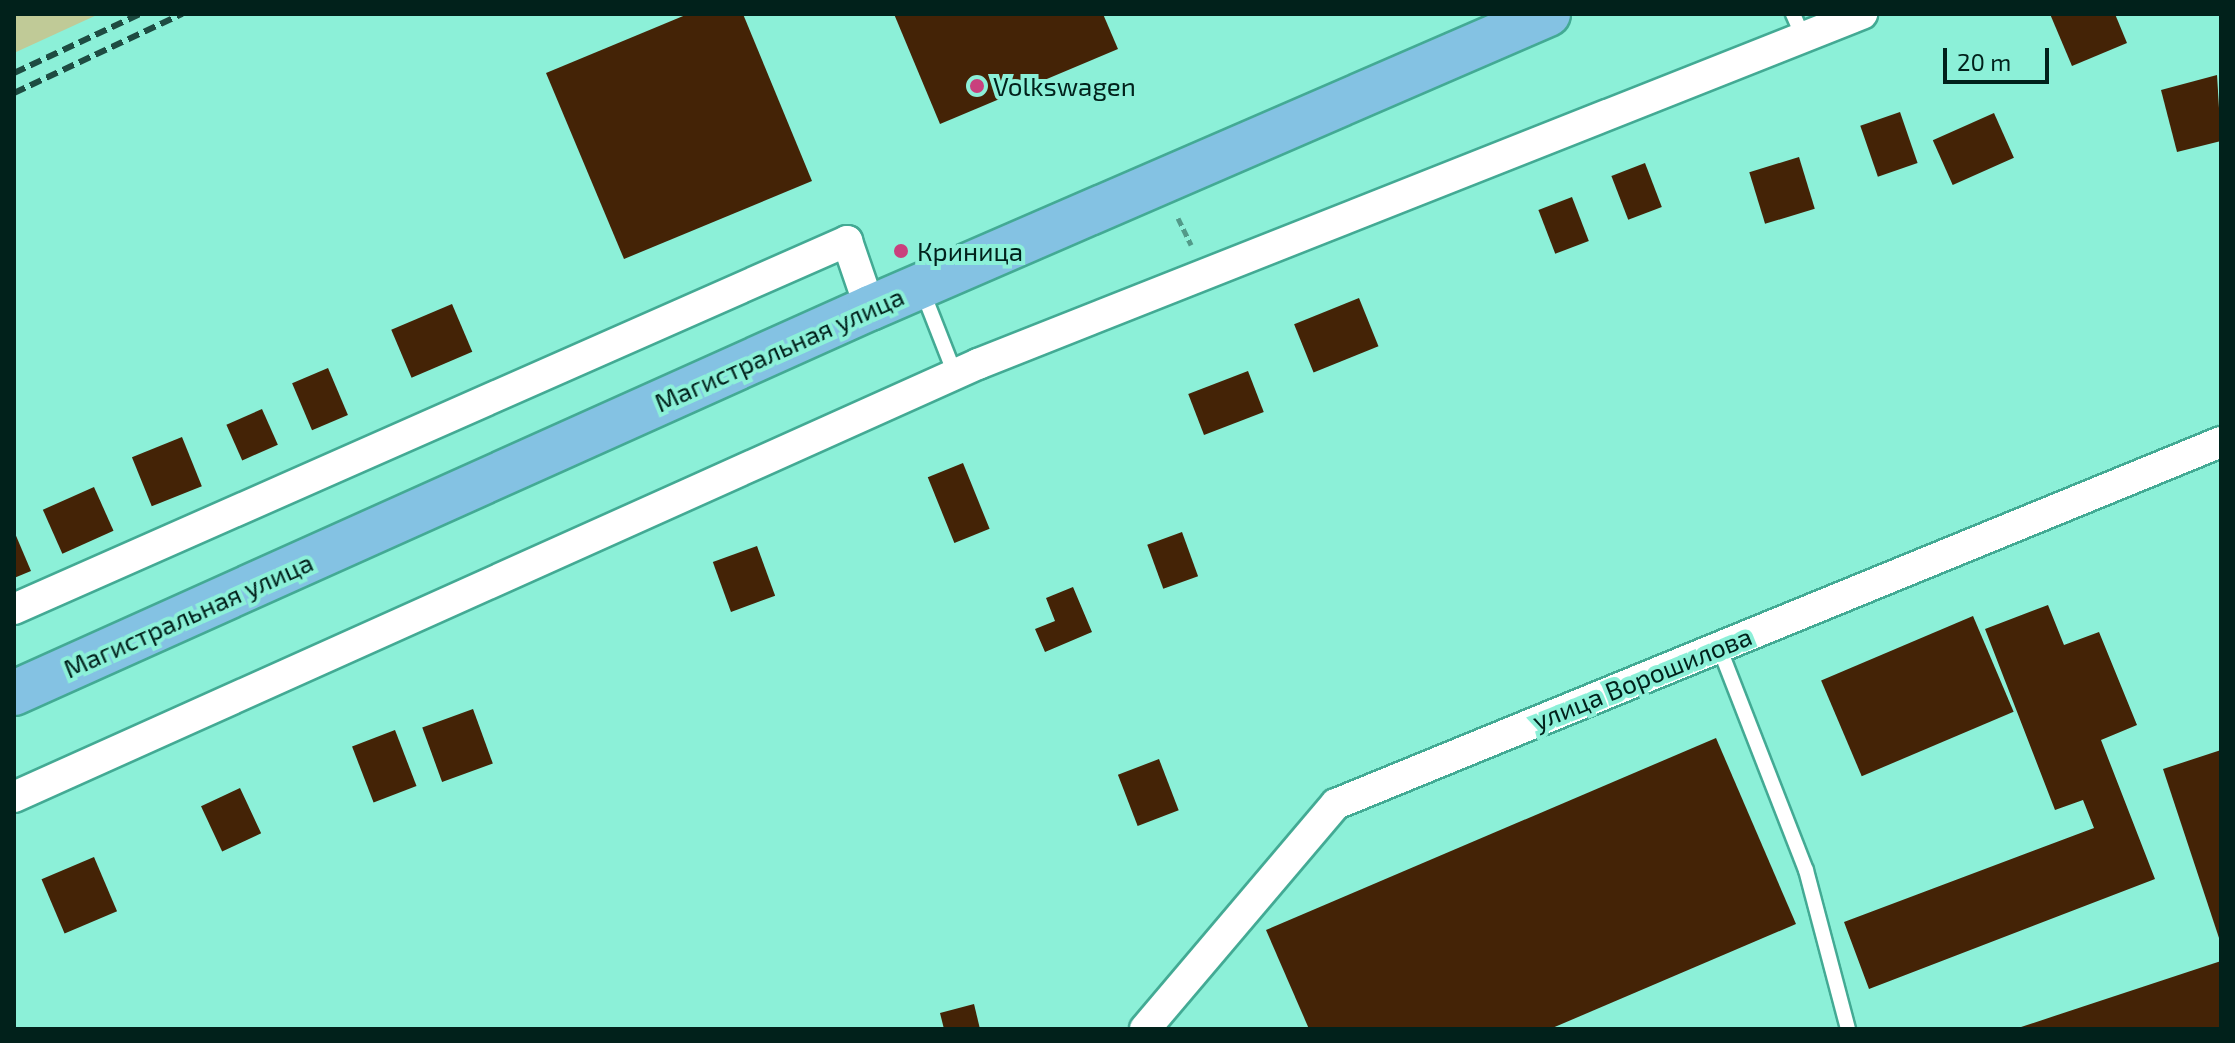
<!DOCTYPE html>
<meta charset="utf-8">
<style>
body{margin:0}
#map{position:relative;width:2235px;height:1043px;overflow:hidden;background:#8cf0d8;font-family:"Exo 2",sans-serif}
div>[style]{position:absolute}
.green>*{inset:0;background:#c0ca97}
.building>*{inset:0;background:#442306;transform-origin:0 0}
.path>*{height:5px;margin-top:-2.5px;transform-origin:0;background:repeating-linear-gradient(90deg,#529a89 0 8px,transparent 0 12px)}
.roads{filter:drop-shadow(2px 0 #43aa94) drop-shadow(-2px 0 #43aa94) drop-shadow(0 2px #43aa94) drop-shadow(0 -2px #43aa94)}
.lane>*{height:14px;margin:-7px;padding:0 7px;transform-origin:7px;border-radius:7px;background:#fff}
.street>*{height:30px;margin:-15px;padding:0 15px;transform-origin:15px;border-radius:15px;background:#fff}
.primary>*{height:44px;margin:-22px;padding:0 22px;transform-origin:22px;border-radius:22px;background:#84c2e3}
.rail>*{height:6px;margin-top:-3px;transform-origin:0;background:repeating-linear-gradient(90deg,#1e4c42 0 12px,transparent 0 18px)}
.dots>*{width:22px;height:22px;translate:-50% -50%;box-sizing:border-box;border:4px solid #8cf0d8;border-radius:50%}
span{translate:-50% -50%;white-space:nowrap;text-align:center;line-height:1.15;-webkit-text-stroke:8px #8cf0d8;paint-order:stroke}
.poi-label{font-size:26px;color:#01211b}
.left{translate:0 -50%;text-align:left}
.street-label{font-size:26px;color:#01211b}
.frame{position:absolute;inset:0;border:16px solid #01211b;pointer-events:none}
.scale{position:absolute;left:1943px;top:48px;width:106px;height:36px;box-sizing:border-box;border:4px solid #01211b;border-top:0;padding-left:10px;font-size:24px;line-height:28px;white-space:nowrap;color:#01211b;-webkit-text-stroke:6px #8cf0d8;paint-order:stroke}
</style>
<div id="map">
<div class="green">
<div style="clip-path:polygon(14px 14px,99px 14px,14px 53px)"></div>
</div>
<div class="building">
<div style="clip-path:polygon(688px 14px,743px 14px,812px 181px,624px 259px,546px 73px)"></div>
<div style="clip-path:polygon(894px 14px,1103px 14px,1118px 49px,940px 124px)"></div>
<div style="clip-path:polygon(2050px 14px,2115px 14px,2127px 43px,2072px 66px)"></div>
<div style="clip-path:polygon(2217px 75px,2221px 141px,2177px 152px,2161px 90px)"></div>
<div style="left:1900px;top:112px;width:54px;height:42px;rotate:71deg"></div>
<div style="left:1994px;top:113px;width:49px;height:67px;rotate:66deg"></div>
<div style="left:1799px;top:157px;width:54px;height:52px;rotate:73deg"></div>
<div style="left:1645px;top:163px;width:47px;height:36px;rotate:69deg"></div>
<div style="left:1572px;top:197px;width:47px;height:36px;rotate:69deg"></div>
<div style="left:1359px;top:298px;width:52px;height:70px;rotate:68deg"></div>
<div style="left:452px;top:304px;width:52px;height:66px;rotate:67deg"></div>
<div style="left:328px;top:368px;width:51px;height:39px;rotate:67deg"></div>
<div style="left:1248px;top:371px;width:44px;height:64px;rotate:69deg"></div>
<div style="left:262px;top:409px;width:39px;height:39px;rotate:66deg"></div>
<div style="left:182px;top:437px;width:53px;height:54px;rotate:68deg"></div>
<div style="left:963px;top:463px;width:71px;height:38px;rotate:68deg"></div>
<div style="left:94px;top:487px;width:48px;height:56px;rotate:66deg"></div>
<div style="clip-path:polygon(14px 531px,31px 571px,14px 578px)"></div>
<div style="left:1182px;top:532px;width:47px;height:37px;rotate:70deg"></div>
<div style="left:757px;top:546px;width:53px;height:47px;rotate:70deg"></div>
<div style="clip-path:polygon(1073px 587px,1092px 632px,1045px 652px,1035px 629px,1055px 621px,1046px 598px)"></div>
<div style="clip-path:polygon(2048px 605px,2064px 645px,2099px 632px,2137px 725px,2101px 740px,2155px 879px,1869px 989px,1844px 922px,2094px 828px,2083px 800px,2055px 810px,1985px 629px)"></div>
<div style="left:1973px;top:616px;width:104px;height:165px;rotate:67deg"></div>
<div style="left:473px;top:709px;width:58px;height:54px;rotate:70deg"></div>
<div style="left:395px;top:730px;width:60px;height:46px;rotate:69deg"></div>
<div style="clip-path:polygon(1716px 738px,1796px 924px,1550px 1029px,1309px 1029px,1266px 930px)"></div>
<div style="clip-path:polygon(2221px 750px,2221px 941px,2220px 941px,2163px 769px)"></div>
<div style="left:1159px;top:759px;width:55px;height:44px;rotate:69deg"></div>
<div style="left:240px;top:788px;width:50px;height:43px;rotate:65deg"></div>
<div style="left:94px;top:857px;width:59px;height:57px;rotate:67deg"></div>
<div style="clip-path:polygon(2221px 961px,2221px 1029px,2019px 1029px,2018px 1028px)"></div>
<div style="clip-path:polygon(974px 1004px,980px 1029px,944px 1029px,940px 1013px)"></div>
</div>
<div class="path">
<div style="left:1178px;top:218px;width:30px;rotate:64deg"></div>
</div>
<div class="roads">
<div class="lane">
<div style="left:1793px;top:14px;width:27px;rotate:66deg"></div>
<div style="left:922px;top:290px;width:90px;rotate:68.6deg"></div>
<div style="left:1719px;top:647px;width:239px;rotate:68.7deg"></div>
<div style="left:1806px;top:870px;width:164px;rotate:75.2deg"></div>
</div>
<div class="street">
<div style="left:14px;top:609px;width:911px;rotate:-23.83deg"></div>
<div style="left:847px;top:241px;width:71px;rotate:71.1deg"></div>
<div style="left:14px;top:797px;width:1057px;rotate:-24.19deg"></div>
<div style="left:978px;top:364px;width:951px;rotate:-21.6deg"></div>
<div style="left:1145px;top:1029px;width:295px;rotate:-49.7deg"></div>
<div style="left:1336px;top:804px;width:956px;rotate:-22.25deg"></div>
</div>
<div class="primary">
<div style="left:14px;top:693px;width:939px;rotate:-24.22deg"></div>
<div style="left:870px;top:308px;width:739px;rotate:-23.44deg"></div>
</div>
</div>
<div class="rail">
<div style="left:14px;top:73px;width:139px;rotate:-25.1deg"></div>
<div style="left:14px;top:93px;width:186px;rotate:-25.2deg"></div>
</div>
<div class="dots">
<div style="left:977px;top:86px;background:#c9407d"></div>
<div style="left:901px;top:251px;background:#c9407d"></div>
</div>
<div class="poi-label">
<span class="left" style="left:993px;top:86px">Volkswagen</span>
<span class="left" style="left:917px;top:251px">Криница</span>
</div>
<div class="street-label">
<span style="left:779px;top:349px;rotate:-24deg">Магистральная улица</span>
<span style="left:188px;top:615px;rotate:-24deg">Магистральная улица</span>
<span style="left:1642px;top:678px;rotate:-22deg">улица Ворошилова</span>
</div>
<div class="frame"></div>
<div class="scale">20 m</div>
</div>
